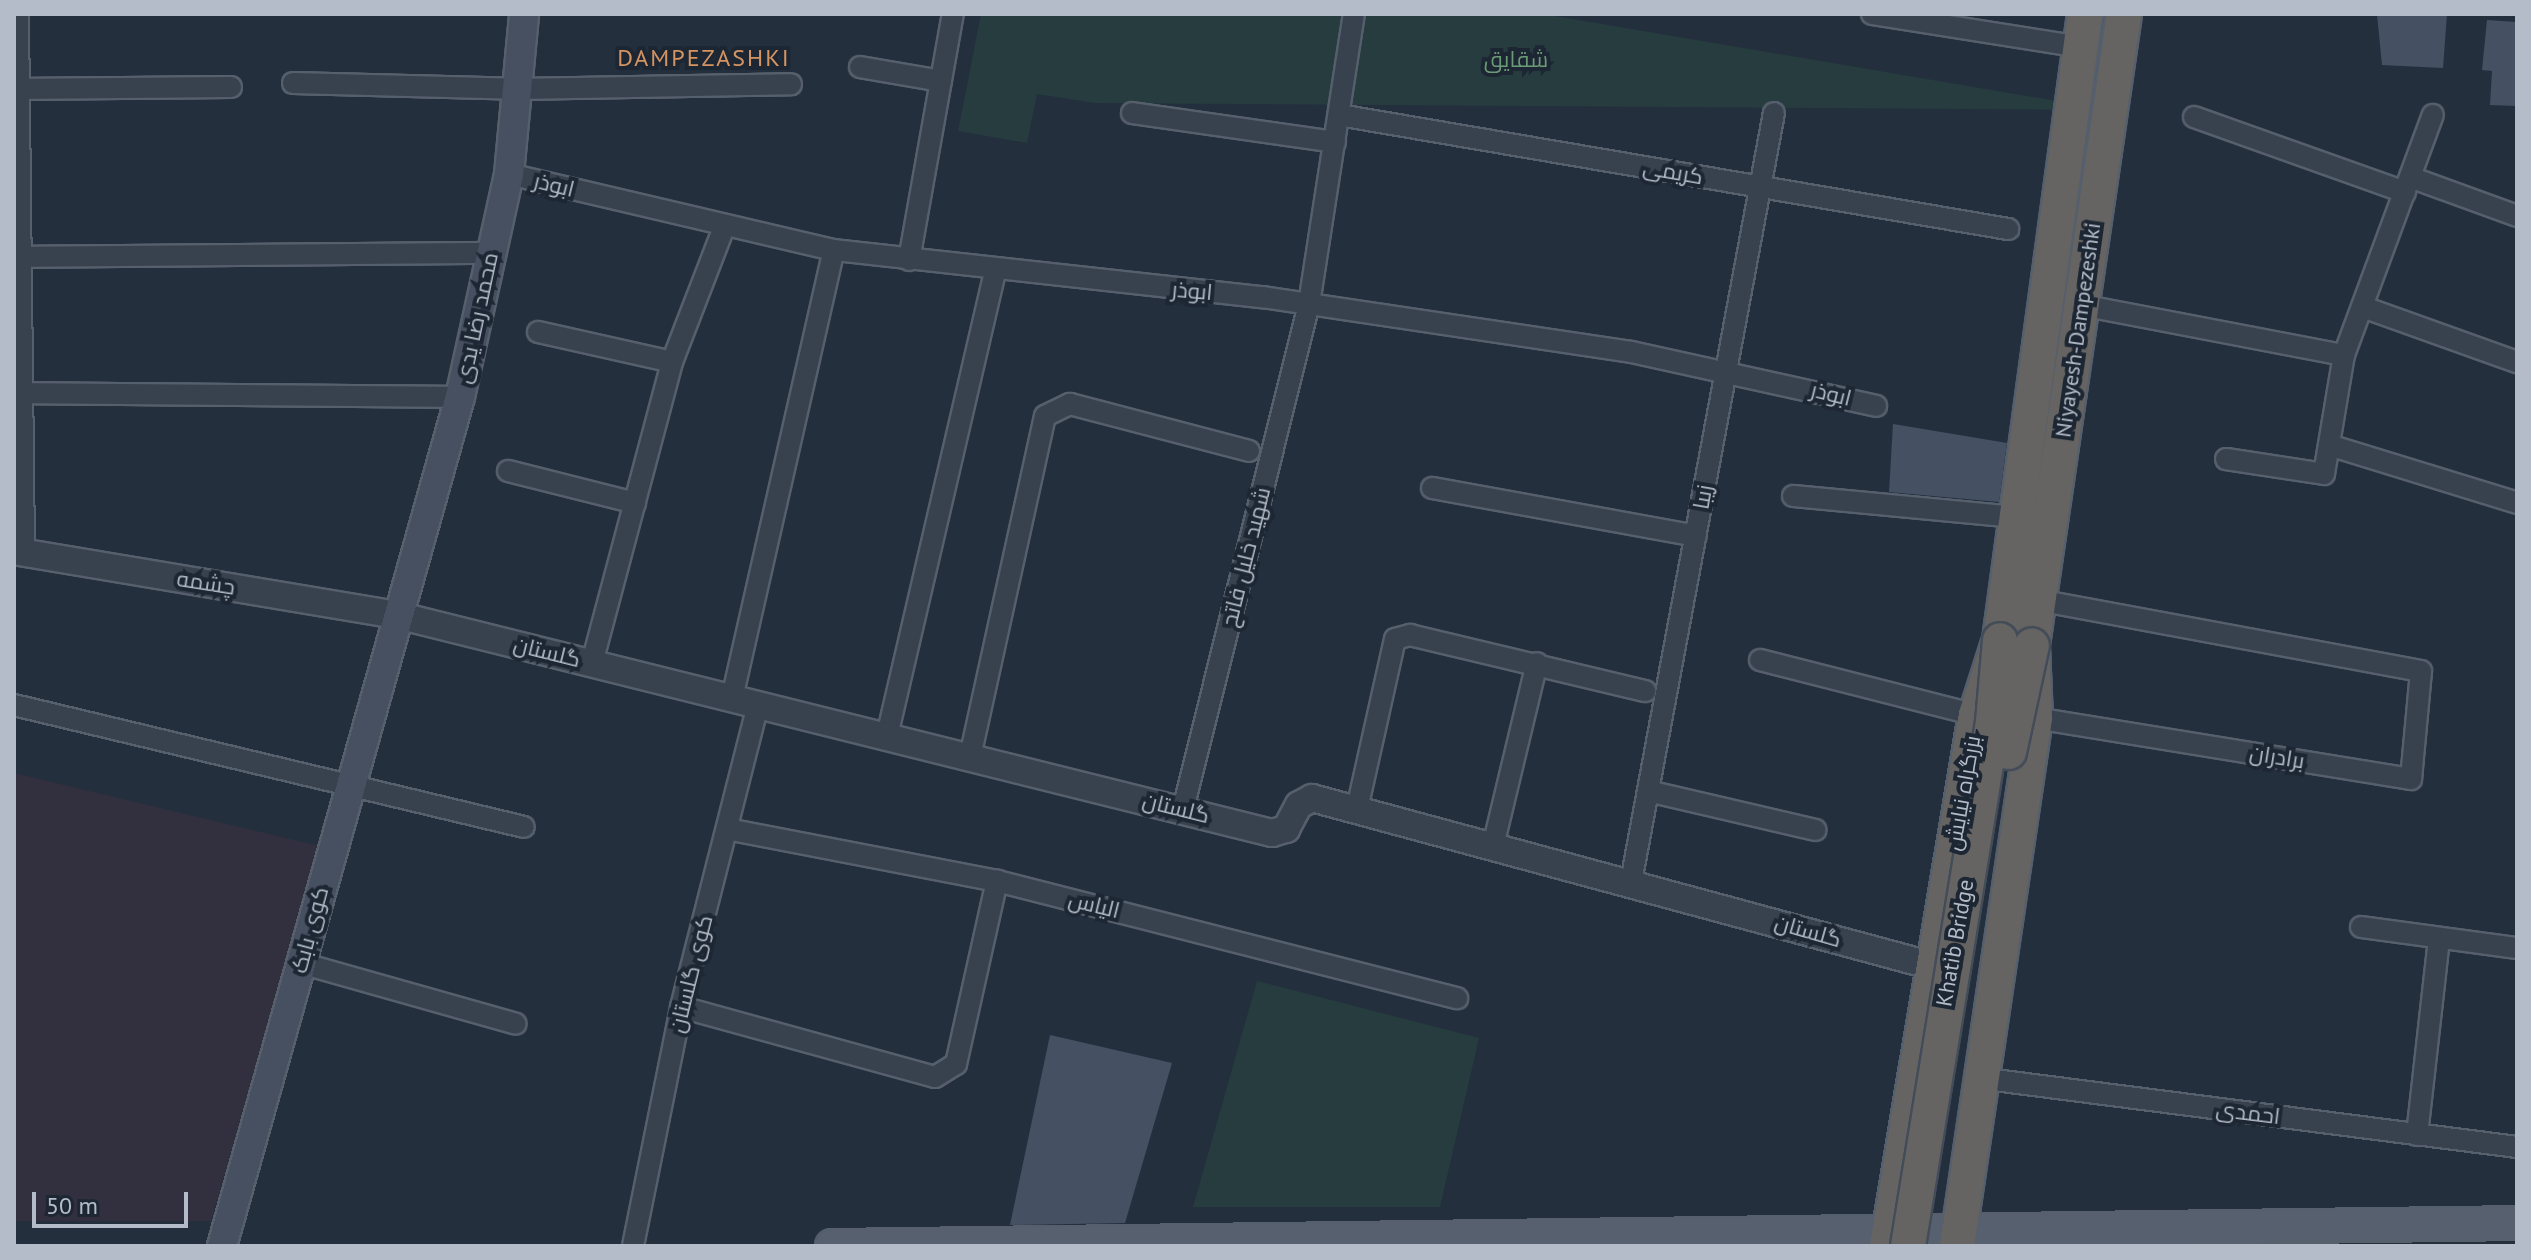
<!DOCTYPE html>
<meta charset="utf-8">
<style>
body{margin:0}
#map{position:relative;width:2531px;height:1260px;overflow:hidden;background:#242f3e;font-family:"PT Sans",Cairo,sans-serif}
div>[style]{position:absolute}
.medical>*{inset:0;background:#32303f}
.green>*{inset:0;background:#263c3f}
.building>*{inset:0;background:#455162}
.roads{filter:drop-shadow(2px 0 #565f6c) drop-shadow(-2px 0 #565f6c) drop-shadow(0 2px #565f6c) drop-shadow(0 -2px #565f6c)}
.minor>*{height:20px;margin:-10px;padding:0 10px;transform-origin:10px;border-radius:10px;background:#38414e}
.tertiary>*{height:26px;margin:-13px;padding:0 13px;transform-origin:13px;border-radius:13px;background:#38414e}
.secondary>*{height:28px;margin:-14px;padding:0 14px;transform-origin:14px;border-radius:14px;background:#465061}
.primary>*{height:32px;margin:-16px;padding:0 16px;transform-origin:16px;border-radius:16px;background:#56606e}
.trunk>*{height:34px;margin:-17px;padding:0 17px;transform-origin:17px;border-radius:17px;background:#656462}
.bridges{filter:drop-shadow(2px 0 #434c59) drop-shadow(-2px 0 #434c59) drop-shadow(0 2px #434c59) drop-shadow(0 -2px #434c59)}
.trunk-bridge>*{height:34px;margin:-17px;padding:0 17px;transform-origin:17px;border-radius:17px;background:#656462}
span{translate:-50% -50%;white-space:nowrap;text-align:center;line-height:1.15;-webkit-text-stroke:8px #1d2633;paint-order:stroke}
.park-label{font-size:22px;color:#6b9a76}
.street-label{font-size:22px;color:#b4bcc9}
.neighbourhood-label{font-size:24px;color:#d59563;letter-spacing:2px}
.frame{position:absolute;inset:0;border:16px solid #b4bcc9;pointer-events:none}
.scale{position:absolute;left:32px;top:1192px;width:156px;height:36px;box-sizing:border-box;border:4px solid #b4bcc9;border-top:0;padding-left:10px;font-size:24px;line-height:28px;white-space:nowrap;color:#b4bcc9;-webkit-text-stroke:6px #1d2633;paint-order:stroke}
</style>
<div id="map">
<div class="medical">
<div style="clip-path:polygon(14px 773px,319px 846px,211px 1221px,14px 1221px)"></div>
</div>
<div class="green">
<div style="clip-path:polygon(981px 14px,1543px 14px,2110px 110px,1095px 103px,1037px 94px,1027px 143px,958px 131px)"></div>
<div style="clip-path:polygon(1257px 981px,1479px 1038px,1440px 1207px,1193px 1207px)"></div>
</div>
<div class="building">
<div style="clip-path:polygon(2377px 14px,2447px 14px,2443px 68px,2382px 65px)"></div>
<div style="clip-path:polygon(2487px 20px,2517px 22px,2517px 106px,2490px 105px,2492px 71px,2482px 70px)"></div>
<div style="clip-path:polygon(1893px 424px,2007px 443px,1999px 502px,1889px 492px)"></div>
<div style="clip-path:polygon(1050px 1035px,1172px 1063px,1125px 1223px,1010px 1225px)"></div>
</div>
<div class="roads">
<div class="minor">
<div style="left:18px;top:14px;width:539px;rotate:89.36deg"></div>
<div style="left:1872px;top:14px;width:212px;rotate:9deg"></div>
<div style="left:860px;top:67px;width:82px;rotate:9.8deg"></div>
<div style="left:293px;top:83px;width:224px;rotate:1.5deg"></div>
<div style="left:517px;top:89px;width:274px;rotate:-1deg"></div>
<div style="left:14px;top:89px;width:217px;rotate:-0.5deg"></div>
<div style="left:1132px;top:113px;width:205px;rotate:8.1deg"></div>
<div style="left:1339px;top:115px;width:679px;rotate:9.67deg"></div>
<div style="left:2194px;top:117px;width:224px;rotate:19.6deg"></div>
<div style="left:509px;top:174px;width:334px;rotate:13.2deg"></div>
<div style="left:834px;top:250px;width:432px;rotate:6.3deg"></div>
<div style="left:1263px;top:297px;width:372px;rotate:8.5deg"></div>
<div style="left:1631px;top:352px;width:251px;rotate:12.4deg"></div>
<div style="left:2410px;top:177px;width:114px;rotate:20deg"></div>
<div style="left:14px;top:257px;width:477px;rotate:-0.5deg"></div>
<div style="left:909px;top:260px;width:250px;rotate:-79.9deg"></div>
<div style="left:2081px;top:305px;width:268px;rotate:10.8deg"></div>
<div style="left:2363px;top:307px;width:164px;rotate:19.7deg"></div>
<div style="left:538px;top:332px;width:137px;rotate:12.6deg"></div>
<div style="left:14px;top:393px;width:446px;rotate:0.5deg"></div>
<div style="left:2329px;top:445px;width:197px;rotate:17.1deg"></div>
<div style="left:2226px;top:459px;width:99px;rotate:8.7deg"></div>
<div style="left:2324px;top:474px;width:121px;rotate:-80.5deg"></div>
<div style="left:2344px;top:355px;width:256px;rotate:-69.7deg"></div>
<div style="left:508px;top:471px;width:131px;rotate:14.1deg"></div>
<div style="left:1432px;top:488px;width:268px;rotate:10.3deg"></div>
<div style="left:1793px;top:496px;width:224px;rotate:5.4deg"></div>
<div style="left:1760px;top:660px;width:223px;rotate:14.3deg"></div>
<div style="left:592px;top:663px;width:311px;rotate:-75.1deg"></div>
<div style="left:672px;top:362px;width:145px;rotate:-68.9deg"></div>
<div style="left:732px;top:698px;width:459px;rotate:-77.2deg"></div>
<div style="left:14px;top:705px;width:524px;rotate:13.45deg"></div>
<div style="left:2035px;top:718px;width:381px;rotate:9.2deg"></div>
<div style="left:2411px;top:779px;width:108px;rotate:-84.7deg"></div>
<div style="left:2421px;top:671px;width:390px;rotate:-169.5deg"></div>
<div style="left:887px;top:736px;width:475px;rotate:-76.9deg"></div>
<div style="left:970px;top:757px;width:349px;rotate:-77.6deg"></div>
<div style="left:1045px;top:416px;width:28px;rotate:-26deg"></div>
<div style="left:1070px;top:404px;width:185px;rotate:14.7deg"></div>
<div style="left:1648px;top:791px;width:172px;rotate:13.1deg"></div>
<div style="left:1183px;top:809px;width:520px;rotate:-75.99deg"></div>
<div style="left:1309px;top:304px;width:293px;rotate:-81.2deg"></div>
<div style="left:1357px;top:809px;width:174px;rotate:-77.4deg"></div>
<div style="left:1395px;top:639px;width:16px;rotate:-15deg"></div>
<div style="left:1410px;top:635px;width:242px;rotate:13.4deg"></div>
<div style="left:727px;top:829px;width:275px;rotate:10.9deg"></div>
<div style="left:997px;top:881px;width:475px;rotate:14.3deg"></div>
<div style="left:1493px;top:846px;width:188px;rotate:-76.5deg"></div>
<div style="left:1631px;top:882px;width:782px;rotate:-79.47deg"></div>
<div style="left:2361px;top:927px;width:157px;rotate:7.7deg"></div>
<div style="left:301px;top:963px;width:223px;rotate:15.8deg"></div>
<div style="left:681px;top:1007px;width:263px;rotate:15.4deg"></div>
<div style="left:935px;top:1077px;width:25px;rotate:-32deg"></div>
<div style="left:956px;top:1064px;width:188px;rotate:-77.4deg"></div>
<div style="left:1979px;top:1078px;width:542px;rotate:7.31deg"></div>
<div style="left:2417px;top:1135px;width:198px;rotate:-83.6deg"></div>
<div style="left:633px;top:1246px;width:244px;rotate:-78.6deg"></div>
<div style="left:681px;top:1007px;width:313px;rotate:-75.7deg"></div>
</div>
<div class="tertiary">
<div style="left:14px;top:551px;width:388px;rotate:9.5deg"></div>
<div style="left:397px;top:615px;width:902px;rotate:13.99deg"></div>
<div style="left:1272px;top:833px;width:15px;rotate:-16deg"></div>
<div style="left:1286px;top:829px;width:27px;rotate:-62deg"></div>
<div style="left:1299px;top:805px;width:15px;rotate:-28deg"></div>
<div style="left:1312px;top:798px;width:643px;rotate:15.14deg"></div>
</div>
<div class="secondary">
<div style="left:222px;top:1246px;width:882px;rotate:-74.34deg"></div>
<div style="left:460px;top:397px;width:228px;rotate:-77.6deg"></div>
<div style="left:509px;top:174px;width:161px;rotate:-84.6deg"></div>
</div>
<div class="primary">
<div style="left:832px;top:1246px;width:1685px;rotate:-0.78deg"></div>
</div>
<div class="trunk">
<div style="left:1887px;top:1246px;width:538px;rotate:-80.49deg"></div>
<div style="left:1976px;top:715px;width:79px;rotate:-72.3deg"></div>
<div style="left:2000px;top:640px;width:632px;rotate:-82.27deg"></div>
<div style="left:1957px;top:1246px;width:534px;rotate:-81.6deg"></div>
<div style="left:2035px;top:718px;width:73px;rotate:-92.4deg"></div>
<div style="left:2032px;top:645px;width:638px;rotate:-81.7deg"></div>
</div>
</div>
<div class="bridges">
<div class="trunk-bridge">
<div style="left:2009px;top:752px;width:109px;rotate:-77.9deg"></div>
<div style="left:1908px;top:1246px;width:531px;rotate:-80.79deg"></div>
<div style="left:1993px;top:722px;width:82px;rotate:-85.1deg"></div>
</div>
</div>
<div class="park-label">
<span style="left:1516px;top:60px">شقایق</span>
</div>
<div class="street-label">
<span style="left:1673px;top:172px;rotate:10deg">کریمی</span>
<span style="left:554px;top:185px;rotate:14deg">ابوذر</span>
<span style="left:1192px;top:291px;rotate:5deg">ابوذر</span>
<span style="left:477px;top:318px;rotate:-78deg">محمد رضا یدی</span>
<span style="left:2078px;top:330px;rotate:-82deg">Niyayesh-Dampezeshki</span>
<span style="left:1831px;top:394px;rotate:14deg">ابوذر</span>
<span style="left:1703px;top:497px;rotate:-80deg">زیبا</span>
<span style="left:1246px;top:557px;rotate:-76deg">شهید خلیل فاتح</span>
<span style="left:206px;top:583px;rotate:9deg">چشمه</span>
<span style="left:547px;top:652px;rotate:14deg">گلستان</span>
<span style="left:2277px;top:757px;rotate:9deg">برادران</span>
<span style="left:1963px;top:793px;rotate:-80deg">بزرگراه نیایش</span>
<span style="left:1176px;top:808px;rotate:14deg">گلستان</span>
<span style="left:1094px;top:905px;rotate:14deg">الیاس</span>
<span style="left:310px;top:930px;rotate:-75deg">کوی بابک</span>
<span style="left:1808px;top:931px;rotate:16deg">گلستان</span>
<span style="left:1955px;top:943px;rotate:-80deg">Khatib Bridge</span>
<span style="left:691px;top:974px;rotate:-76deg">کوی گلستان</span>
<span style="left:2248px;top:1113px;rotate:7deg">احمدی</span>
</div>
<div class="neighbourhood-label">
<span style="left:704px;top:58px">DAMPEZASHKI</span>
</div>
<div class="frame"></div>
<div class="scale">50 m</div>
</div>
